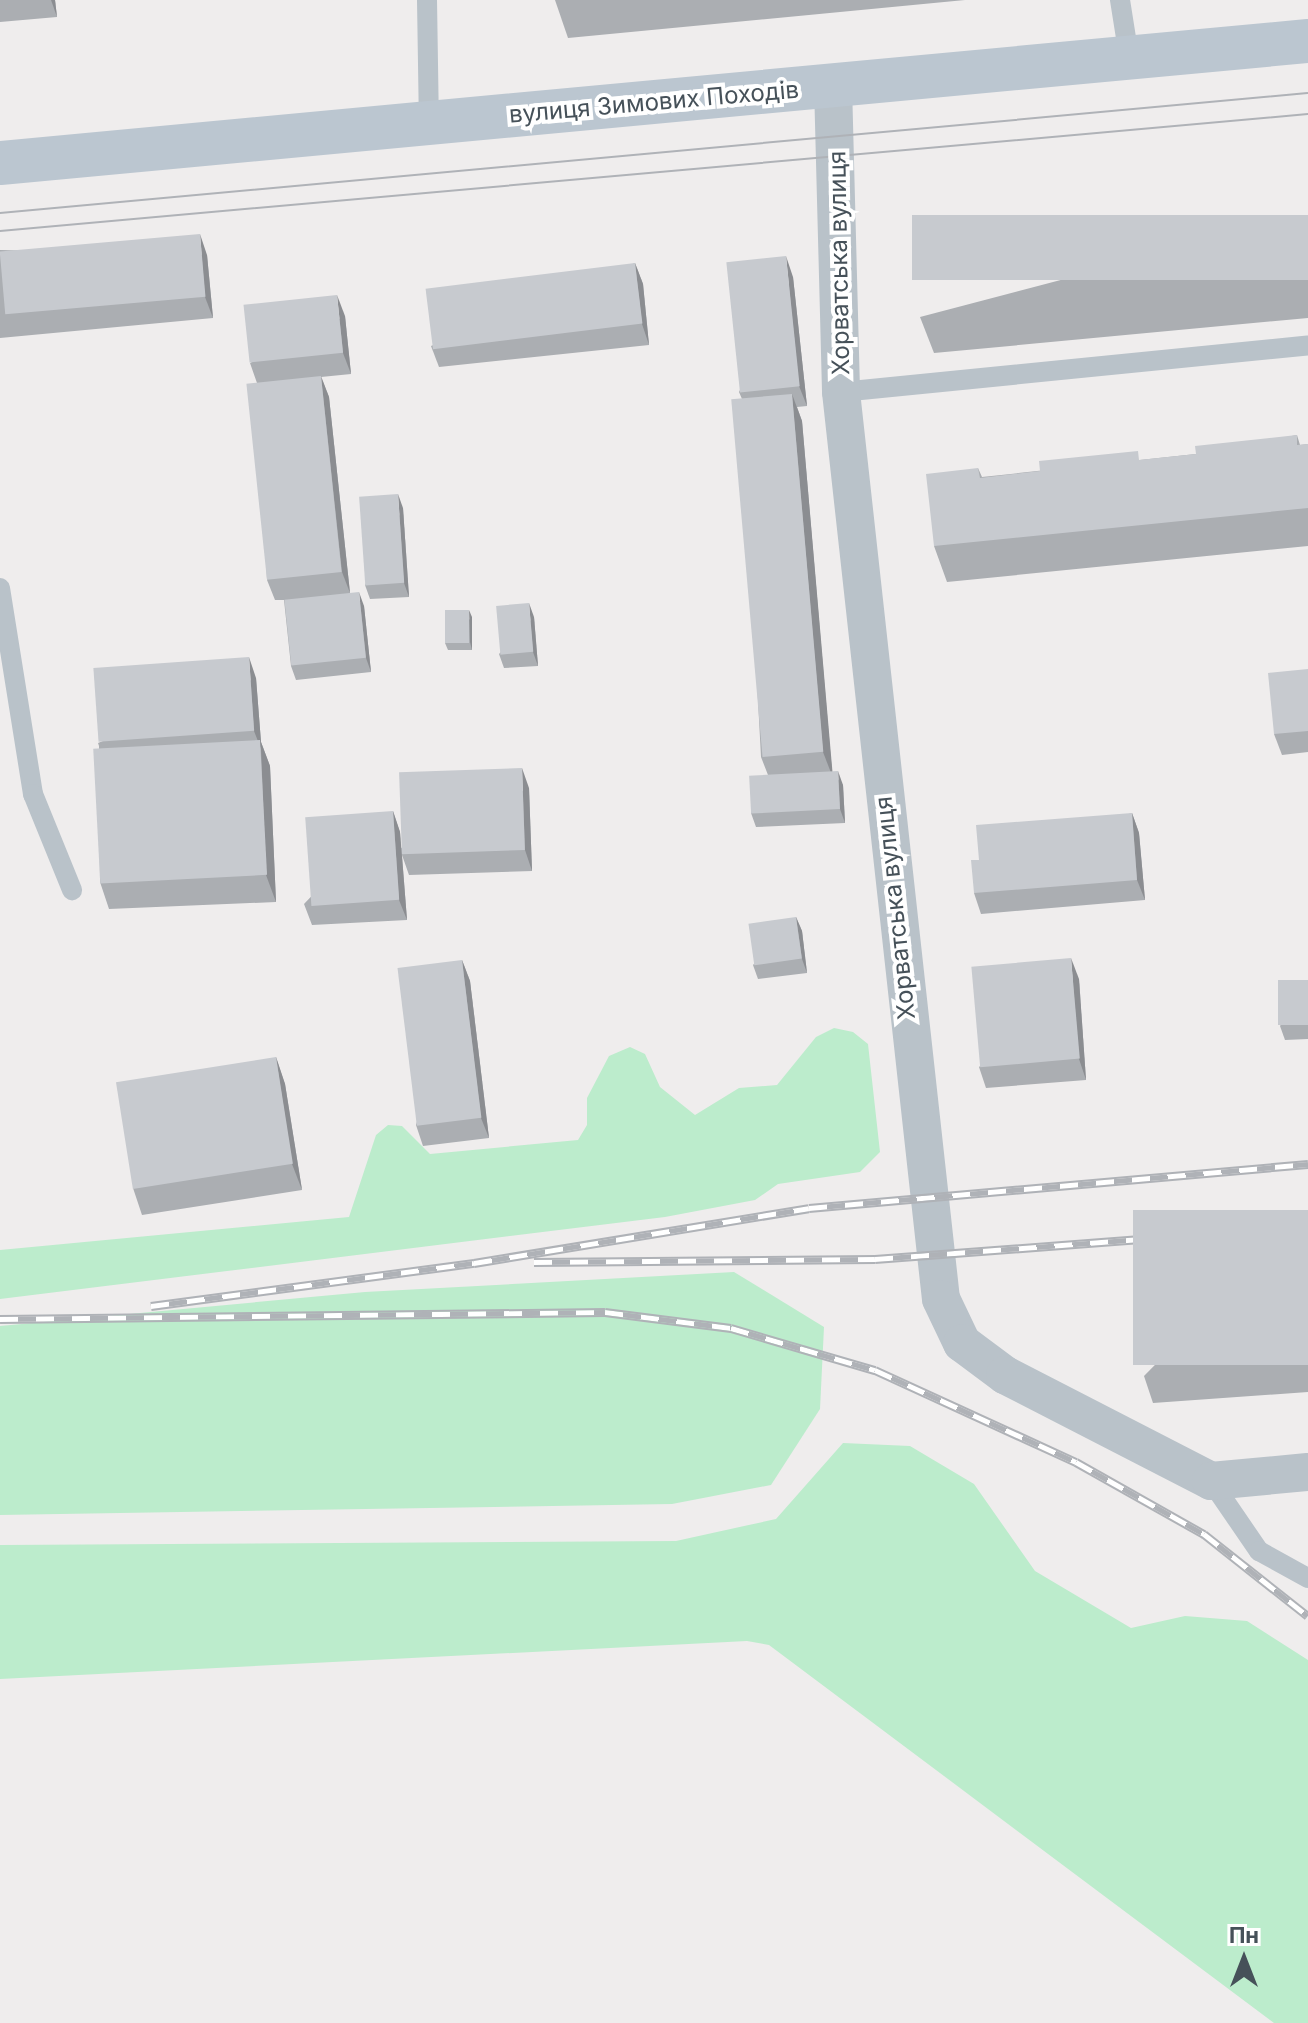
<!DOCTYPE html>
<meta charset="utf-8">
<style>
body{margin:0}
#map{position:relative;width:1308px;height:2023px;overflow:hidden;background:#efeded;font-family:Inter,sans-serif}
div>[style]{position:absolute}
.green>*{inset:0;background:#bceccc}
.lane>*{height:20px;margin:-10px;padding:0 10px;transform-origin:10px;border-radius:10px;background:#b9c2c9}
.street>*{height:38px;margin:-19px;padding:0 19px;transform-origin:19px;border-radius:19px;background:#b9c2c9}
.secondary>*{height:44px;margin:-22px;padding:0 22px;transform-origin:22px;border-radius:22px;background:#bbc6d0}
.tram>*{height:2px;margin:-1px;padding:0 1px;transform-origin:1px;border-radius:1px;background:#afb2b7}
.rail>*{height:9px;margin-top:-4.5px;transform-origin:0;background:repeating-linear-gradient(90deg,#fff 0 18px,#afb2b7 0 36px);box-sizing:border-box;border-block:2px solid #afb2b7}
.wall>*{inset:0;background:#abaeb2}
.shaded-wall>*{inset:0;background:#8b8d91}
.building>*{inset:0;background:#c7cacf;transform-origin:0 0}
span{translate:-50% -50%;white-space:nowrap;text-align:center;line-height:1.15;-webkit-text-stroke:8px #fff;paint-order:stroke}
.street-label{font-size:24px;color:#465159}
.north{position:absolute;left:1204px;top:1919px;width:80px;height:80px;-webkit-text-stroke:6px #fff;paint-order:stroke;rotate:0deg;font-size:22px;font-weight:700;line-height:32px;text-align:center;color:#465159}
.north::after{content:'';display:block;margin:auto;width:28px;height:36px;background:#465159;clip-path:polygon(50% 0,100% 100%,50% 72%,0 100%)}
</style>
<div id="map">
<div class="green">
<div style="clip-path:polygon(834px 1028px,853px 1032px,868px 1044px,880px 1152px,860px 1172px,778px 1184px,755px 1200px,665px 1217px,0 1299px,0 1250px,349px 1217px,376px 1135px,388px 1125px,402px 1126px,430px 1154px,578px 1140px,587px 1125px,587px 1098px,609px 1056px,630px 1047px,645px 1054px,660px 1087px,695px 1115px,739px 1088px,777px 1085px,816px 1037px)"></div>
<div style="clip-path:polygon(734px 1272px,824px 1327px,820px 1409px,771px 1485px,672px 1504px,0 1515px,0 1326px,365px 1292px)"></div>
<div style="clip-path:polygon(843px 1443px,910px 1446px,974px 1484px,1035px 1571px,1131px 1628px,1185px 1616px,1247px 1621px,1308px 1660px,1308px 2023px,1274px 2023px,769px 1645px,747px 1641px,0 1679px,0 1545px,676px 1541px,776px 1519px)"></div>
</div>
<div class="lane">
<div style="left:427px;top:0;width:123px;rotate:89.1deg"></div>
<div style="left:1120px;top:0;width:58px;rotate:81deg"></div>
<div style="left:841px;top:392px;width:469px;rotate:-5.7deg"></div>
<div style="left:0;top:588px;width:209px;rotate:80.9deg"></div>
<div style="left:33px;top:794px;width:104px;rotate:67.9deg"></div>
<div style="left:1211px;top:1481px;width:85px;rotate:55.6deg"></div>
<div style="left:1259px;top:1551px;width:56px;rotate:28.9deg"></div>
</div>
<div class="street">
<div style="left:833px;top:85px;width:307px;rotate:88.5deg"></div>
<div style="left:841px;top:392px;width:912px;rotate:83.71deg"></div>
<div style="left:941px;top:1299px;width:49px;rotate:64.5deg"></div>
<div style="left:962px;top:1343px;width:54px;rotate:36.7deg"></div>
<div style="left:1005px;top:1375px;width:232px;rotate:27.2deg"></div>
<div style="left:1211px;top:1481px;width:97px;rotate:-5.3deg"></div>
</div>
<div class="secondary">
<div style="left:0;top:163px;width:1314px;rotate:-5.33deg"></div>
</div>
<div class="tram">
<div style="left:0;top:213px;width:1313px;rotate:-5.24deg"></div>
<div style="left:0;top:231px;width:1313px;rotate:-5.11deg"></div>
</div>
<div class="rail">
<div style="left:534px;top:1262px;width:341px;rotate:-0.5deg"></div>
<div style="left:875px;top:1259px;width:283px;rotate:-4.3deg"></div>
<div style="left:151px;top:1306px;width:326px;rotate:-7.6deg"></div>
<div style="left:474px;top:1263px;width:339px;rotate:-9.3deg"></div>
<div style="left:809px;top:1208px;width:501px;rotate:-5.04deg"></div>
<div style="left:0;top:1319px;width:605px;rotate:-0.66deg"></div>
<div style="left:605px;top:1312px;width:127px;rotate:7.2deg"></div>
<div style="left:731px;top:1328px;width:150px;rotate:16.3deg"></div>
<div style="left:875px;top:1370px;width:221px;rotate:24.6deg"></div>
<div style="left:1076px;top:1462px;width:147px;rotate:29.4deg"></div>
<div style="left:1204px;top:1534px;width:132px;rotate:38.3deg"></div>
</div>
<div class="wall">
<div style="clip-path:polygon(0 0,55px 0,57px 17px,0 22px)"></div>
<div style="clip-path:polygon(555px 0,965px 0,568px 38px)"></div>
<div style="clip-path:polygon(1308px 215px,1308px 318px,934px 353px,920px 317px)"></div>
<div style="clip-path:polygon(0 250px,207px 255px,213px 318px,0 338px)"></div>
<div style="clip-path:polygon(635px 263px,643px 284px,649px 345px,439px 367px,431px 346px)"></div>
<div style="clip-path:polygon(793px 277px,807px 406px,797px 407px,802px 421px,832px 772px,843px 785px,845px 823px,756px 827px,751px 813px,768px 775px,761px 757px,742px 399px,739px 392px)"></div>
<div style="clip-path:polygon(345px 316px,351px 374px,321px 377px,329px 397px,350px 593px,364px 606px,371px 672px,296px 680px,291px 666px,284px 600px,275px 600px,267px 580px,257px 383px,250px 363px)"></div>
<div style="clip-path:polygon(1297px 435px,1300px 445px,1308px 444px,1308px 546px,947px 582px,934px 546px,978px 468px,982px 477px,1196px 454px)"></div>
<div style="clip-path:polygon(403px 508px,409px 597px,370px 599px,365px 585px)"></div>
<div style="clip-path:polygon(472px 617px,472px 650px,448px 650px,445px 643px)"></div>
<div style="clip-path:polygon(534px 617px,538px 666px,504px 668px,499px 654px)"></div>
<div style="clip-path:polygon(1308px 669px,1308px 752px,1282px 755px,1274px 734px)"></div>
<div style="clip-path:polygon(256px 678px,261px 742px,270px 766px,276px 902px,109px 909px,100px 882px,99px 746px,98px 743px)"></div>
<div style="clip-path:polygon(529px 788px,532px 871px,409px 875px,402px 855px,407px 920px,312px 925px,304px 904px,393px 811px,400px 832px,401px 848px)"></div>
<div style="clip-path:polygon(1132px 813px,1139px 833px,1145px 900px,981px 914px,974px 893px,979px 860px)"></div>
<div style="clip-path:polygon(796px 917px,802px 931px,807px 973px,758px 979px,753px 965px)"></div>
<div style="clip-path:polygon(462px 960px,470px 981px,489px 1138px,423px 1146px,416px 1125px)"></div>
<div style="clip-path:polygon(1079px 979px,1086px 1080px,986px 1088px,979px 1067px)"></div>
<div style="clip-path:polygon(1308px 980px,1308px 1039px,1285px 1040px,1280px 1026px)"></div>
<div style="clip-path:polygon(276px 1057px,285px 1084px,302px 1190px,142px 1215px,133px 1188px)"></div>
<div style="clip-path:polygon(1308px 1210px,1308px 1392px,1153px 1403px,1144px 1376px)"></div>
</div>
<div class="shaded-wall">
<div style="clip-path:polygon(51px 0,55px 0,57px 17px)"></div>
<div style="clip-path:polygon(200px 234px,207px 255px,213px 318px,205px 297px)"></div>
<div style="clip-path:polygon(786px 256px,793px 277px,807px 406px,799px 386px)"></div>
<div style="clip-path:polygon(635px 263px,643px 284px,649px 345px,642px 324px)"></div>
<div style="clip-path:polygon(337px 295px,345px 316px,351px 374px,343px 353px)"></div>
<div style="clip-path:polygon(321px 376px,329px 397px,350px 593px,342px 572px)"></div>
<div style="clip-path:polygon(792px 394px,802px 421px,833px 778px,823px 752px)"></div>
<div style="clip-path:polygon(398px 494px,403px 508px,409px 597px,404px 583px)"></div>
<div style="clip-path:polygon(359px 592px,364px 606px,371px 672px,366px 658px)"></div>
<div style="clip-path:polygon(529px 603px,534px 617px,538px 666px,533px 652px)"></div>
<div style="clip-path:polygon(469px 610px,472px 617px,472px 650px,470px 642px)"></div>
<div style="clip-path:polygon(249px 657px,256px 678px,261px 742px,270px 766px,276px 902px,266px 875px,261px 749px,254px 731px)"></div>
<div style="clip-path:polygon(522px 768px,529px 788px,532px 871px,525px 850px)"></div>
<div style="clip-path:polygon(838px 771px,843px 785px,845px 823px,840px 809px)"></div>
<div style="clip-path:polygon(393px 811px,400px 832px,407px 920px,399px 900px)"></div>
<div style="clip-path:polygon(1132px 813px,1139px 833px,1145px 900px,1137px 880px)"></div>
<div style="clip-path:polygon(796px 917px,802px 931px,807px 973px,802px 959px)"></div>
<div style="clip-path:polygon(1071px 958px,1079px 979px,1086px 1080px,1079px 1059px)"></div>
<div style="clip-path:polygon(462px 960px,470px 981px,489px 1138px,481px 1118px)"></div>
<div style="clip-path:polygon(276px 1057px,285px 1084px,302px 1190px,292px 1164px)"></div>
</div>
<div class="building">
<div style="left:1308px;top:215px;width:65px;height:396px;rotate:90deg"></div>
<div style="left:200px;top:234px;width:63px;height:201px;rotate:85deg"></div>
<div style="left:786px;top:256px;width:131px;height:60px;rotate:84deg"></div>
<div style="left:635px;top:263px;width:61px;height:211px;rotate:83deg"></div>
<div style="left:337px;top:295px;width:58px;height:94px;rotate:84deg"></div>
<div style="left:321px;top:376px;width:197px;height:75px;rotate:84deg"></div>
<div style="left:792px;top:394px;width:359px;height:61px;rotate:85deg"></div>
<div style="clip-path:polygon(1297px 435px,1297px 445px,1308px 444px,1308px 508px,934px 546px,926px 474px,978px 468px,980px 478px,1040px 471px,1039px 461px,1138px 451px,1139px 460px,1196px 454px,1195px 446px)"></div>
<div style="left:398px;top:494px;width:89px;height:39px;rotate:86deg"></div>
<div style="left:359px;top:592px;width:66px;height:75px;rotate:84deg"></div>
<div style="left:529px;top:603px;width:49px;height:33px;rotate:85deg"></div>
<div style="left:445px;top:610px;width:24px;height:33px"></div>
<div style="left:249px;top:657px;width:74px;height:156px;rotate:86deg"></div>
<div style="clip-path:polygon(1308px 669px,1308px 731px,1274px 734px,1268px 673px)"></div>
<div style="left:260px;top:740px;width:135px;height:167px;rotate:87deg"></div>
<div style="left:522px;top:768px;width:82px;height:123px;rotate:88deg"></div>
<div style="left:838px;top:771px;width:38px;height:89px;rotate:87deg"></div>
<div style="left:393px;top:811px;width:89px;height:88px;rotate:86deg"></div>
<div style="clip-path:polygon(1132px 813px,1137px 880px,974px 893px,971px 860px,979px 860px,976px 825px)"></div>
<div style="left:796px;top:917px;width:42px;height:48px;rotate:82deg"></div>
<div style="left:1071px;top:958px;width:101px;height:100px;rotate:85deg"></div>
<div style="left:462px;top:960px;width:159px;height:65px;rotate:83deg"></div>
<div style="left:1308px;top:980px;width:45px;height:30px;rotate:90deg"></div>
<div style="left:276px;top:1057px;width:108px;height:162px;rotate:81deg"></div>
<div style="left:1308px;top:1210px;width:155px;height:175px;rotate:90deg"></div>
</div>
<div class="street-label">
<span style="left:654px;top:102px;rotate:-5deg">вулиця Зимових Походів</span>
<span style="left:839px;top:263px;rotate:-91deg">Хорватська вулиця</span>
<span style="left:895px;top:908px;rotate:-96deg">Хорватська вулиця</span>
</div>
<div class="north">Пн</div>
</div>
